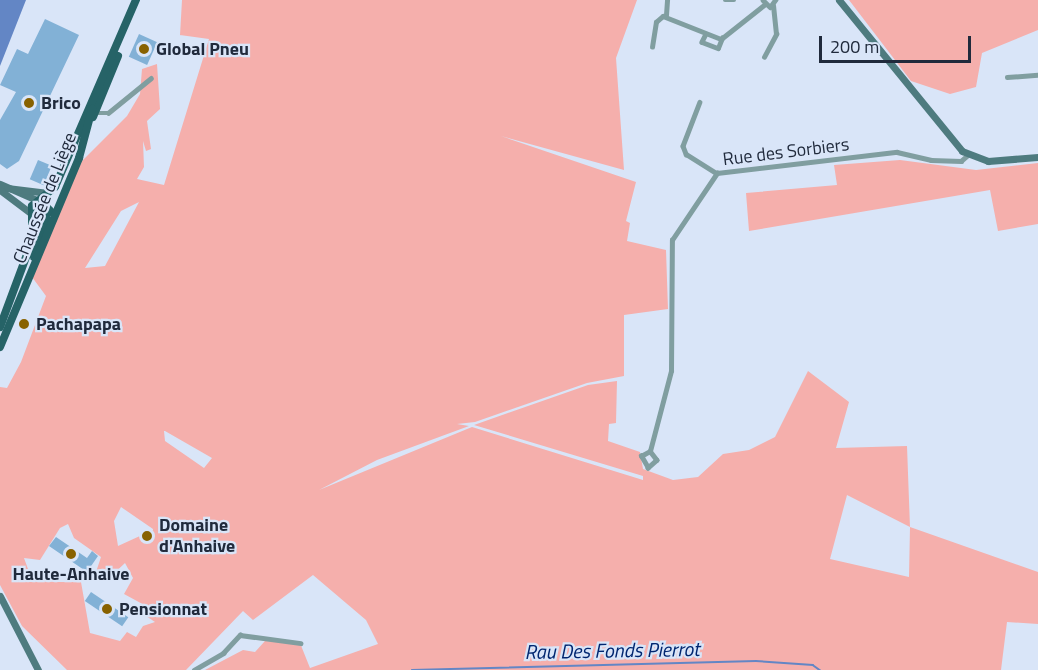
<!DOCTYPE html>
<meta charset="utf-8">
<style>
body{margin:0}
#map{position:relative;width:1038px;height:670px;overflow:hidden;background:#d9e5f8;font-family:"Titillium Web",sans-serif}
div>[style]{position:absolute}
.green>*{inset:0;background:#f5afac}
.water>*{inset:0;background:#6386c5}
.stream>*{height:1.5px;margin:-0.75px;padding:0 0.75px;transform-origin:0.75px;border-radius:0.75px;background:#6386c5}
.building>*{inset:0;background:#82b1d6;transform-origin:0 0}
.street>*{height:4.5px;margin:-2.25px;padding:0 2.25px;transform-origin:2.25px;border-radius:2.25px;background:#809ea0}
.secondary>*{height:7px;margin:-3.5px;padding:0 3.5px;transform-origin:3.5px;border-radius:3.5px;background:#4e7b7f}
.primary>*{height:8px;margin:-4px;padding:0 4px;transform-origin:4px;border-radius:4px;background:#266367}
.dots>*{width:16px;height:16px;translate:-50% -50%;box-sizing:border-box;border:3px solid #d9e5f8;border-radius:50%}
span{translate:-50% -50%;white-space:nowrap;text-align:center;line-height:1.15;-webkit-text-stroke:4.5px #d9e5f8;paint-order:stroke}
.poi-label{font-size:18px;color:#202a3c;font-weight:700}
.left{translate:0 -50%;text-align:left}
.street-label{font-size:18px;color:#202a3c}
.water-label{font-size:20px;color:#012670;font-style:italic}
.scale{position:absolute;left:819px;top:36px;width:152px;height:27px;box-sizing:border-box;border:3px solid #202a3c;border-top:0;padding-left:8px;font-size:18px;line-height:21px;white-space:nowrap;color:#202a3c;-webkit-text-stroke:4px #d9e5f8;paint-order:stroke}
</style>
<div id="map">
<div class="green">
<div style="clip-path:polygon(evenodd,182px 0,637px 0,616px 58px,624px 170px,501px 136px,636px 182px,626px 221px,630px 223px,627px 241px,666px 250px,668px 309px,624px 315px,624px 376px,587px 383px,475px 422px,457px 424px,469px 426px,377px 460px,319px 490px,472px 427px,643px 480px,643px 476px,474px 425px,588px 385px,617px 381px,616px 423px,609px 424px,608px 441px,640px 452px,643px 469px,673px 480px,698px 477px,723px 454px,749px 450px,775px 437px,808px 371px,849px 402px,836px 448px,907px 446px,910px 527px,1038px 572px,1038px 624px,1007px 622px,1001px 670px,205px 670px,243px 650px,255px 652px,265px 641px,300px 643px,310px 668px,378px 644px,366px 620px,313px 575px,253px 620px,243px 611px,186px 670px,67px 670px,22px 626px,0 585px,0 387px,7px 388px,21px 362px,46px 296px,32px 277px,78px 165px,127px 116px,140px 94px,142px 69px,157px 64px,160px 109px,147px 121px,151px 149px,146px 151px,143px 141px,144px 167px,137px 179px,164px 185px,209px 39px,180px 35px,182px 0,139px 202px,105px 266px,85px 268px,121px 211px,139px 202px,182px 0,164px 431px,165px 431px,212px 458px,204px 468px,165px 441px,164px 431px,182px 0,847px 495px,910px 527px,909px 577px,830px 559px,847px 495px,182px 0,121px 507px,153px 529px,153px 530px,118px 546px,114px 521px,121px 507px,182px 0,68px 524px,74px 538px,101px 557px,95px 575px,106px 581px,125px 563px,133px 578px,124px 594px,148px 607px,143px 614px,155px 622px,143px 626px,136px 637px,127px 632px,120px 641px,90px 633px,81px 582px,56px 582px,28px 569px,24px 558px,40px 560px,60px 528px,68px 524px)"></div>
<div style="clip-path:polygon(849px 0,1038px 0,1038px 30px,982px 53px,976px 87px,950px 94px,911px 81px)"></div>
<div style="clip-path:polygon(900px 160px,976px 170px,1038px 163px,1038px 224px,998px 231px,990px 190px,749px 231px,746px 193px,837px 185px,834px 165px)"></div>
</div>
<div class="water">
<div style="clip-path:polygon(0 0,26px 0,0 66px)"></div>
</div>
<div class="stream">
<div style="left:412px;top:670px;width:344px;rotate:-1.5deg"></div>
<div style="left:756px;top:661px;width:57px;rotate:4deg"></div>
<div style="left:813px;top:665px;width:9px;rotate:36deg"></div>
</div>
<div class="building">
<div style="clip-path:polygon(45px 19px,79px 35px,19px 161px,7px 169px,0 164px,0 120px,16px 92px,0 85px,17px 49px,28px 54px)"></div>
<div style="left:139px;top:34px;width:20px;height:25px;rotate:24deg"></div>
<div style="left:38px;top:160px;width:15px;height:21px;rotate:23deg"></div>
<div style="clip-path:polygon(56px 537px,87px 558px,92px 551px,98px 556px,87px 572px,49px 546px)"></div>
<div style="left:91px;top:592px;width:45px;height:11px;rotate:34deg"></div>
</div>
<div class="street">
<div style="left:725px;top:0;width:9px"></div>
<div style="left:763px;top:0;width:10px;rotate:45deg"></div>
<div style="left:770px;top:7px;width:9px;rotate:-54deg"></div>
<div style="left:666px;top:15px;width:15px;rotate:-86deg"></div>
<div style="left:706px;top:34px;width:9px;rotate:117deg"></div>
<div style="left:702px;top:42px;width:17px;rotate:21deg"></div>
<div style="left:718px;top:48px;width:11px;rotate:-68deg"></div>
<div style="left:652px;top:47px;width:25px;rotate:-81deg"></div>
<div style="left:656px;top:22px;width:9px;rotate:-41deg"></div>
<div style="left:663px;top:16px;width:62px;rotate:21.6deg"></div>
<div style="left:721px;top:39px;width:55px;rotate:-38.3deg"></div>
<div style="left:764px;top:57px;width:26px;rotate:-62deg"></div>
<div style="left:776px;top:34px;width:28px;rotate:-96deg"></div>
<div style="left:1007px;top:77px;width:31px;rotate:-4deg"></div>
<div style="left:700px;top:102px;width:47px;rotate:111.1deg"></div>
<div style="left:683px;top:146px;width:9px;rotate:69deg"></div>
<div style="left:686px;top:154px;width:36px;rotate:32deg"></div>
<div style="left:95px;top:113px;width:13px"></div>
<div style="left:108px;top:113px;width:55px;rotate:-39.1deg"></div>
<div style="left:650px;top:451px;width:11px;rotate:52deg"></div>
<div style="left:657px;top:460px;width:12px;rotate:138deg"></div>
<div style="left:648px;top:468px;width:14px;rotate:-120deg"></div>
<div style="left:641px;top:456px;width:10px;rotate:-29deg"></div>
<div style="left:650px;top:451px;width:83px;rotate:-75.3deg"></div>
<div style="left:671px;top:371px;width:131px;rotate:-89.6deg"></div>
<div style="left:672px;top:240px;width:81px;rotate:-56.1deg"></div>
<div style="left:717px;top:173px;width:181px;rotate:-6.7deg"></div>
<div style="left:897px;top:152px;width:35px;rotate:13deg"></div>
<div style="left:931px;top:160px;width:30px;rotate:2deg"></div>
<div style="left:961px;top:161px;width:9px;rotate:-41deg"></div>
<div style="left:194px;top:670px;width:34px;rotate:-30deg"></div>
<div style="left:223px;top:653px;width:25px;rotate:-47deg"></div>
<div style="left:240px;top:635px;width:61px;rotate:7.6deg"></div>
</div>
<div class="secondary">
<div style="left:839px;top:0;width:195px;rotate:50.8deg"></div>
<div style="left:962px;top:151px;width:28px;rotate:21deg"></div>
<div style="left:988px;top:161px;width:50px;rotate:-4.6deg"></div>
<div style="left:0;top:184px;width:43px;rotate:23.6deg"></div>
<div style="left:7px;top:188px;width:39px;rotate:7deg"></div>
<div style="left:0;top:190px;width:39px;rotate:37deg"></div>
<div style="left:0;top:596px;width:83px;rotate:62.8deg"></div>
</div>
<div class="primary">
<div style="left:93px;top:117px;width:66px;rotate:-67.7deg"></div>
<div style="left:41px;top:220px;width:13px;rotate:-45deg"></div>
<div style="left:50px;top:211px;width:13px;rotate:-129deg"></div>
<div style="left:34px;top:257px;width:40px;rotate:-72deg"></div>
<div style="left:0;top:327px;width:92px;rotate:-69.6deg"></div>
<div style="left:32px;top:241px;width:35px;rotate:-90deg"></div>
<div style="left:32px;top:206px;width:30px;rotate:-40deg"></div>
<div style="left:55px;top:187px;width:204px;rotate:-66.6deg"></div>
<div style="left:0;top:347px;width:205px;rotate:-67.3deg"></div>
<div style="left:79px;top:158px;width:51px;rotate:-75.1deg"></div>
</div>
<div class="dots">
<div style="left:144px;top:49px;background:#886200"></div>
<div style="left:29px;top:103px;background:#886200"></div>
<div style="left:24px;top:324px;background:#886200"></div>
<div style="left:147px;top:536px;background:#886200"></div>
<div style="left:71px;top:554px;background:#886200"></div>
<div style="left:107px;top:609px;background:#886200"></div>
</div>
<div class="poi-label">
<span class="left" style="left:156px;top:49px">Global Pneu</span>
<span class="left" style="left:41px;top:103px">Brico</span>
<span class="left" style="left:36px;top:324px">Pachapapa</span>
<span class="left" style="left:159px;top:536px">Domaine<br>d'Anhaive</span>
<span style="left:71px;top:574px">Haute-Anhaive</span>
<span class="left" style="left:119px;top:609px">Pensionnat</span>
</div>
<div class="street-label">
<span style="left:786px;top:152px;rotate:-7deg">Rue des Sorbiers</span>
<span style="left:45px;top:198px;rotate:-68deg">Chaussée de Liège</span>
</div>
<div class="water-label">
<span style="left:612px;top:650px;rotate:-1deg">Rau Des Fonds Pierrot</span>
</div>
<div class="scale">200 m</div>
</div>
